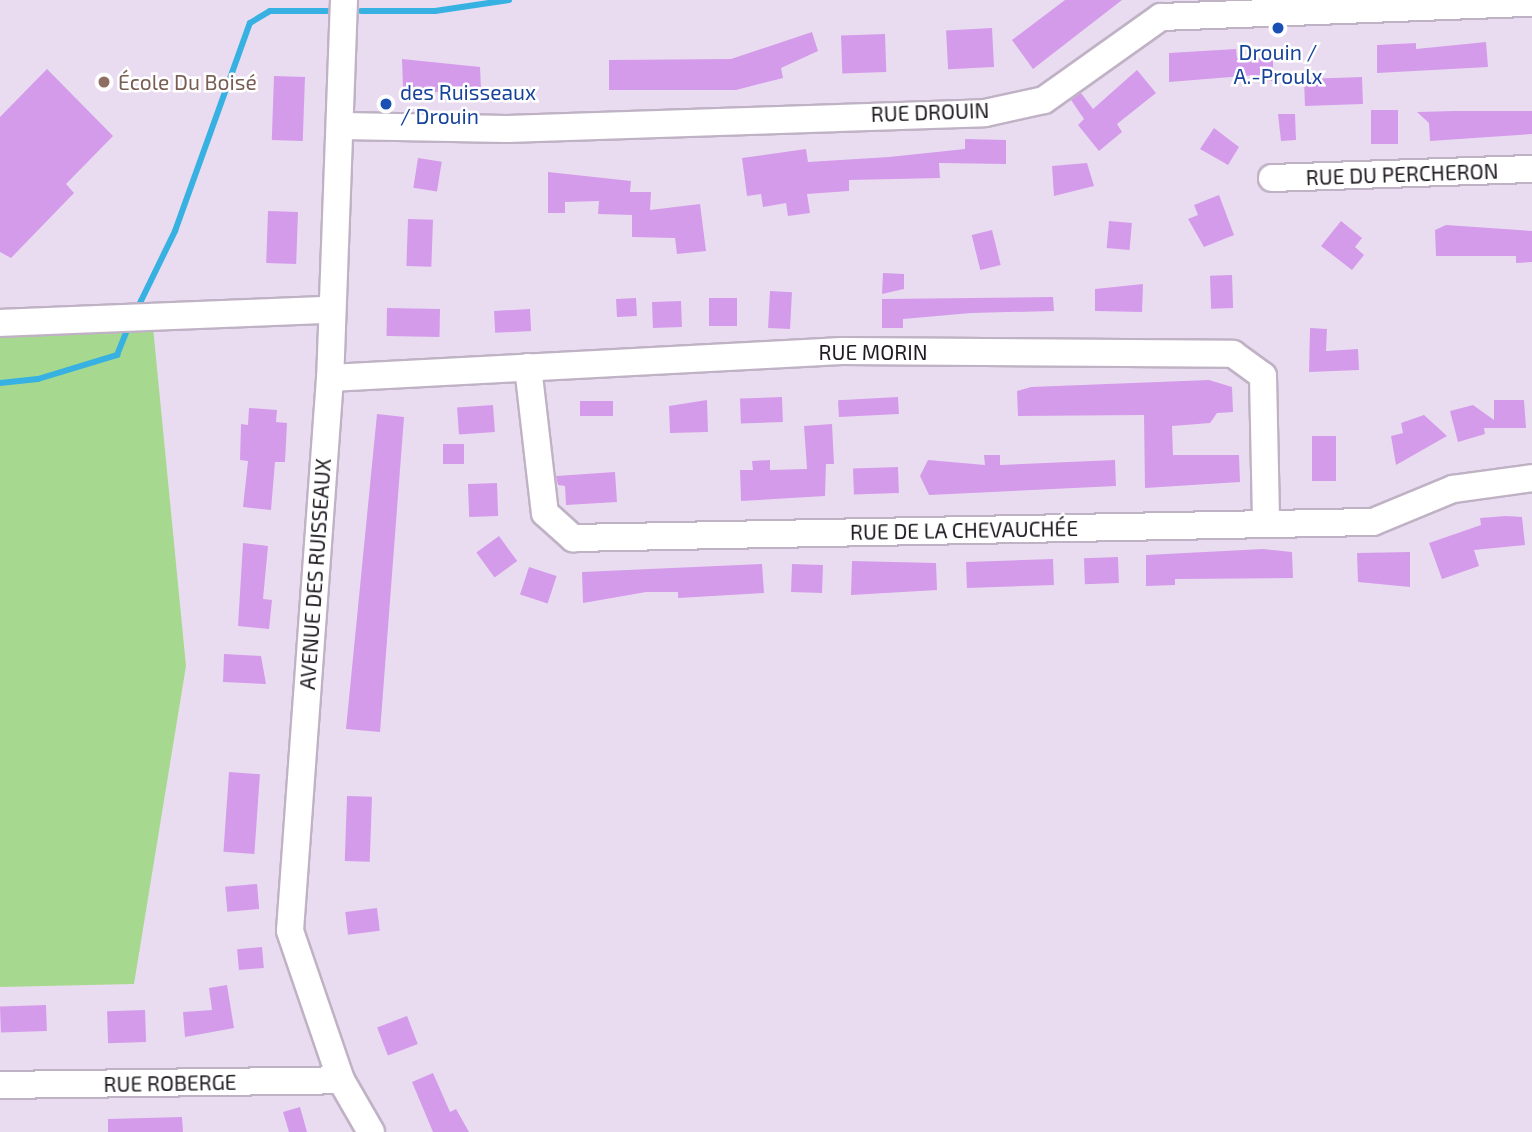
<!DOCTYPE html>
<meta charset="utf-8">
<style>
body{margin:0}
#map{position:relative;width:1532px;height:1132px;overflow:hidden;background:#eadcf0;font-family:"Exo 2",sans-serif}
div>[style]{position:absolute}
.green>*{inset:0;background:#a6d98f}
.stream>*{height:6px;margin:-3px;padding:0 3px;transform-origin:3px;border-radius:3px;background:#36b1e1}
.building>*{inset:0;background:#d49bea;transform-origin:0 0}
.roads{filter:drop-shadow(2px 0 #c0b2c5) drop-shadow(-2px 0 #c0b2c5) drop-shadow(0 2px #c0b2c5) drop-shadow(0 -2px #c0b2c5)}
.minor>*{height:26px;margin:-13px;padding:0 13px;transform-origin:13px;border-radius:13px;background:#fff}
.dots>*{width:19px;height:19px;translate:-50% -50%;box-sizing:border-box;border:4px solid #fff;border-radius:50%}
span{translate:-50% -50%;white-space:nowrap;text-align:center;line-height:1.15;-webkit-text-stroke:5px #fff;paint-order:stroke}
.transit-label{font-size:21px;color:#164399}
.left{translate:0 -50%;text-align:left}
.education-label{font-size:21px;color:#785e54}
.street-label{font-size:21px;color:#201b22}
</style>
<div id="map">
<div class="green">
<div style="clip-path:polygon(153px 327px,186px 666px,134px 984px,0 987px,0 336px)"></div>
</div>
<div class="stream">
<div style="left:361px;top:11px;width:74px"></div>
<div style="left:435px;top:11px;width:75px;rotate:-8.5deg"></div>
<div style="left:138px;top:307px;width:85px;rotate:-64deg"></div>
<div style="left:175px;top:231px;width:221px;rotate:-70.2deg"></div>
<div style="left:250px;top:23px;width:23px;rotate:-31deg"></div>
<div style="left:270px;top:11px;width:57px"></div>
<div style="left:0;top:383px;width:38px;rotate:-6deg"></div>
<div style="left:38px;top:379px;width:83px;rotate:-16.9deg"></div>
<div style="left:117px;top:355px;width:29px;rotate:-68deg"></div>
</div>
<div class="building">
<div style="clip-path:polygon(1065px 0,1122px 0,1033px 69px,1012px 40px)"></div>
<div style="left:992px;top:28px;width:39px;height:46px;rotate:87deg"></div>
<div style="clip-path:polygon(812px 32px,818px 51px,781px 68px,783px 78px,736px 90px,609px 90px,609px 60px,731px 59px)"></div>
<div style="left:885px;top:34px;width:38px;height:44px;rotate:88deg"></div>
<div style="clip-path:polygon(1486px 42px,1488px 67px,1377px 73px,1377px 45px,1416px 43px,1416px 49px)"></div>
<div style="clip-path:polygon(1236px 49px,1237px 58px,1273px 57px,1273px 81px,1256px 81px,1256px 75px,1169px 82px,1169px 53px)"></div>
<div style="clip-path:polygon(402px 59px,480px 67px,481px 89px,421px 93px,421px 87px,403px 87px)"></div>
<div style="clip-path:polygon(47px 69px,113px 136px,66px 184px,74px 193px,11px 258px,0 252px,0 117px)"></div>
<div style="clip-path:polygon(1137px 70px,1156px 93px,1117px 124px,1122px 132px,1099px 151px,1078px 125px,1084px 119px,1071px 100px,1081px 93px,1093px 109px)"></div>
<div style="left:274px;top:76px;width:31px;height:64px;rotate:2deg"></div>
<div style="left:1362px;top:77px;width:27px;height:58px;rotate:88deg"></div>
<div style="left:1371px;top:110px;width:27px;height:34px"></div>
<div style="clip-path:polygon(1455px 111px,1532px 111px,1532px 134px,1430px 141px,1429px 123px,1417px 112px)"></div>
<div style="clip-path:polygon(1278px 114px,1295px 114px,1296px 140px,1281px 141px)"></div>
<div style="clip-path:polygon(1214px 128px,1239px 147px,1228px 165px,1200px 149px)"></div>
<div style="clip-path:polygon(965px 139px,1006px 140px,1006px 164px,939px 163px,940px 178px,849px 180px,849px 191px,807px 194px,810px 213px,788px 216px,786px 203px,763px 207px,761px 194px,747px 196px,742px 158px,806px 149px,808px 162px,889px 157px,965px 149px)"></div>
<div style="left:418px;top:158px;width:24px;height:30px;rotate:9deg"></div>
<div style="clip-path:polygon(1087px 163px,1094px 186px,1054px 196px,1052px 166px)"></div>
<div style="clip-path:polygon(548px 172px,631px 181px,630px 192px,651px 192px,650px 210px,700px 204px,706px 251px,677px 254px,675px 238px,632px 237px,632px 215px,598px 214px,599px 201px,565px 202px,565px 213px,548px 213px)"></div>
<div style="clip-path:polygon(1219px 195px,1234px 235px,1204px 247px,1188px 219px,1198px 215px,1194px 205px)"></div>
<div style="left:268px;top:211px;width:30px;height:52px;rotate:2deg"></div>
<div style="left:408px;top:219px;width:25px;height:47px;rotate:2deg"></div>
<div style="left:1109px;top:221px;width:23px;height:27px;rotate:5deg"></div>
<div style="clip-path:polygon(1341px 221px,1362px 238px,1355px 247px,1364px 255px,1352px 270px,1321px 246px)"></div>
<div style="clip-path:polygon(1446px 225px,1532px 231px,1532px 262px,1516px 263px,1516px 256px,1436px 256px,1435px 230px)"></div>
<div style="left:992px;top:230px;width:36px;height:21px;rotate:76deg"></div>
<div style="clip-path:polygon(883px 273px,904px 274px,904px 289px,882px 294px)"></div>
<div style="left:1232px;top:275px;width:33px;height:22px;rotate:88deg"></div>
<div style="clip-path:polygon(1143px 284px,1142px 312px,1095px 311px,1095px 289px)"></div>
<div style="left:770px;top:291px;width:22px;height:37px;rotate:3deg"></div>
<div style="clip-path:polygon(1053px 297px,1054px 311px,971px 313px,903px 319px,903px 328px,882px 328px,882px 299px)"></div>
<div style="left:636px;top:298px;width:18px;height:20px;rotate:87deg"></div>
<div style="left:709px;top:298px;width:28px;height:28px"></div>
<div style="left:681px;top:301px;width:26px;height:29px;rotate:88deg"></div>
<div style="left:387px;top:308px;width:53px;height:28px;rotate:1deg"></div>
<div style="left:530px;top:309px;width:22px;height:36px;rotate:87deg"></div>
<div style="clip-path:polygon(1310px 328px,1327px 329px,1326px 351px,1358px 349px,1359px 370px,1309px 372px)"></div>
<div style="clip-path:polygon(1209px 380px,1232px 387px,1233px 412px,1217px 413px,1210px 423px,1172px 426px,1173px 455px,1239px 455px,1240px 482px,1145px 488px,1144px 415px,1018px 416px,1017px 391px,1031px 387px)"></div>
<div style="left:782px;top:397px;width:25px;height:42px;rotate:88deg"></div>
<div style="left:898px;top:397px;width:17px;height:60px;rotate:87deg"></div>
<div style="clip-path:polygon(707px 400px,708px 432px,670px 433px,669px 406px)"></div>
<div style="clip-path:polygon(1494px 400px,1524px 400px,1526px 428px,1484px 428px,1485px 434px,1458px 442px,1450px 411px,1473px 405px,1494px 420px)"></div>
<div style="left:613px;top:401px;width:15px;height:33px;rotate:90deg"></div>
<div style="left:493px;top:405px;width:27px;height:36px;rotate:86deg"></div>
<div style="clip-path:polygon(249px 408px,277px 410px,276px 422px,287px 423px,285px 462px,275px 462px,271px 510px,243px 507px,248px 461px,240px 460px,241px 424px,248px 425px)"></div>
<div style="clip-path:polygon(377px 414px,404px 417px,380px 732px,346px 729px)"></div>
<div style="clip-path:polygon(1424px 415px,1447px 436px,1396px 465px,1391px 436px,1403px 433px,1401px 423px)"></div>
<div style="clip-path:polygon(832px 424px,834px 464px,826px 464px,825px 496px,741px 501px,740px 470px,753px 470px,752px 461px,770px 460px,770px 470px,807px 469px,804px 426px)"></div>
<div style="left:1312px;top:436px;width:24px;height:45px"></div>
<div style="left:443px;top:444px;width:21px;height:20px"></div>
<div style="clip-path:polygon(984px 455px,1000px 455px,1000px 465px,1115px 460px,1116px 486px,929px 495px,920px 476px,928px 460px,985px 465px)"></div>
<div style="left:898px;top:467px;width:26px;height:45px;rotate:88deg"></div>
<div style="clip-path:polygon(615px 472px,617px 502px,566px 505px,565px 486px,558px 485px,556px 476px)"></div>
<div style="left:497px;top:483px;width:33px;height:29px;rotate:88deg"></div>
<div style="clip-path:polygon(1506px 516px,1522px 517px,1525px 545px,1474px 550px,1479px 566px,1442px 579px,1429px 543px,1481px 525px,1480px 518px)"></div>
<div style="left:499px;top:536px;width:31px;height:28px;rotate:54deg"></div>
<div style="clip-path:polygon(243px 543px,268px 546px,263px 599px,272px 600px,269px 629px,238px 626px)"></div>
<div style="clip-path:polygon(1263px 549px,1292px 552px,1293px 578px,1175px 579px,1175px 585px,1146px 586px,1146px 555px)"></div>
<div style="clip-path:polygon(1410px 552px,1410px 587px,1358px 582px,1357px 553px)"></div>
<div style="left:1118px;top:557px;width:26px;height:34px;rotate:88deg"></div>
<div style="left:1053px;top:559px;width:26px;height:87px;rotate:88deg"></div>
<div style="clip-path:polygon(852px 561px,936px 563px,937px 590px,851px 595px)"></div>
<div style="clip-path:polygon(762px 564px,764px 593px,678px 598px,678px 592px,646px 592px,583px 603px,582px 572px)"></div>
<div style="left:792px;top:564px;width:31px;height:28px;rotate:2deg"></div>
<div style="left:529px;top:567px;width:29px;height:29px;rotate:18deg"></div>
<div style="clip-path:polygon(224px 654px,261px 656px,266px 684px,223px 682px)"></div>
<div style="left:229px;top:772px;width:31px;height:80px;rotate:4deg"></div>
<div style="left:347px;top:796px;width:25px;height:65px;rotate:2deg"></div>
<div style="left:257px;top:884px;width:25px;height:32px;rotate:85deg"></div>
<div style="left:377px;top:908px;width:23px;height:32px;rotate:83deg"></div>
<div style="left:262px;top:947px;width:21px;height:25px;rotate:85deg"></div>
<div style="clip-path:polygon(227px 985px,234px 1028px,185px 1037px,183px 1012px,212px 1010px,209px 988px)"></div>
<div style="left:46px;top:1005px;width:26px;height:46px;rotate:88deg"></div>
<div style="left:145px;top:1010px;width:32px;height:38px;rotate:88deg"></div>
<div style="left:407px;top:1016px;width:30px;height:32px;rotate:69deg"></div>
<div style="clip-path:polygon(433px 1073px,450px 1112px,456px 1109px,469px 1132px,433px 1132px,412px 1082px)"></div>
<div style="clip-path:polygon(300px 1107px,307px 1132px,289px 1132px,283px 1112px)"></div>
<div style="clip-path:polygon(182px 1117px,183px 1132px,108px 1132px,108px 1119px)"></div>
</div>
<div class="roads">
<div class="minor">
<div style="left:344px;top:0;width:378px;rotate:92.1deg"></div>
<div style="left:330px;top:378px;width:554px;rotate:94.14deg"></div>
<div style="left:290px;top:931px;width:157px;rotate:71.1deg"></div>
<div style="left:341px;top:1080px;width:60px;rotate:60deg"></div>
<div style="left:342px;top:126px;width:165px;rotate:1deg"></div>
<div style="left:507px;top:129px;width:478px;rotate:-1.9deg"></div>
<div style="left:985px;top:113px;width:60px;rotate:-12.4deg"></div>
<div style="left:1044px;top:100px;width:143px;rotate:-35.4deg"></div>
<div style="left:1161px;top:17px;width:371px;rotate:-2.2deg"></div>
<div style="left:1272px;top:178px;width:260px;rotate:-2deg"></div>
<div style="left:0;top:323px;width:329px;rotate:-2.3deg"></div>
<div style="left:528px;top:367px;width:147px;rotate:83.4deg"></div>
<div style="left:545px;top:513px;width:38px;rotate:42deg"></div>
<div style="left:573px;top:538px;width:800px;rotate:-1.15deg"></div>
<div style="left:1373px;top:522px;width:87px;rotate:-22.4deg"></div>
<div style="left:1453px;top:489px;width:80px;rotate:-7.9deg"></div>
<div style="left:330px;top:378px;width:513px;rotate:-3.02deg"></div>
<div style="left:842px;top:351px;width:391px;rotate:0.4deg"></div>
<div style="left:1233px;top:354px;width:37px;rotate:36deg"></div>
<div style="left:1263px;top:376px;width:147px;rotate:88.8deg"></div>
<div style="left:0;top:1085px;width:341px;rotate:-0.8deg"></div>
</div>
</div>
<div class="dots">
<div style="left:1278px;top:28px;background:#1a4fb4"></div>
<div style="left:104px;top:82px;background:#8d6e63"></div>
<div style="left:386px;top:104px;background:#1a4fb4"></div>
</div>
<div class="transit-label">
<span style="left:1278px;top:64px">Drouin /<br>A.-Proulx</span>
<span class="left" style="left:400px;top:104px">des Ruisseaux<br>/ Drouin</span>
</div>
<div class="education-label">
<span class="left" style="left:118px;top:82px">École Du Boisé</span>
</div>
<div class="street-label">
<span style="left:930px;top:112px;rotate:-2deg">RUE DROUIN</span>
<span style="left:1402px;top:174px;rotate:-2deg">RUE DU PERCHERON</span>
<span style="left:873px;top:352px">RUE MORIN</span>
<span style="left:964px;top:530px;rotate:-1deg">RUE DE LA CHEVAUCHÉE</span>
<span style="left:315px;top:574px;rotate:-86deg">AVENUE DES RUISSEAUX</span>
<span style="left:170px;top:1083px;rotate:-1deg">RUE ROBERGE</span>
</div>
</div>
